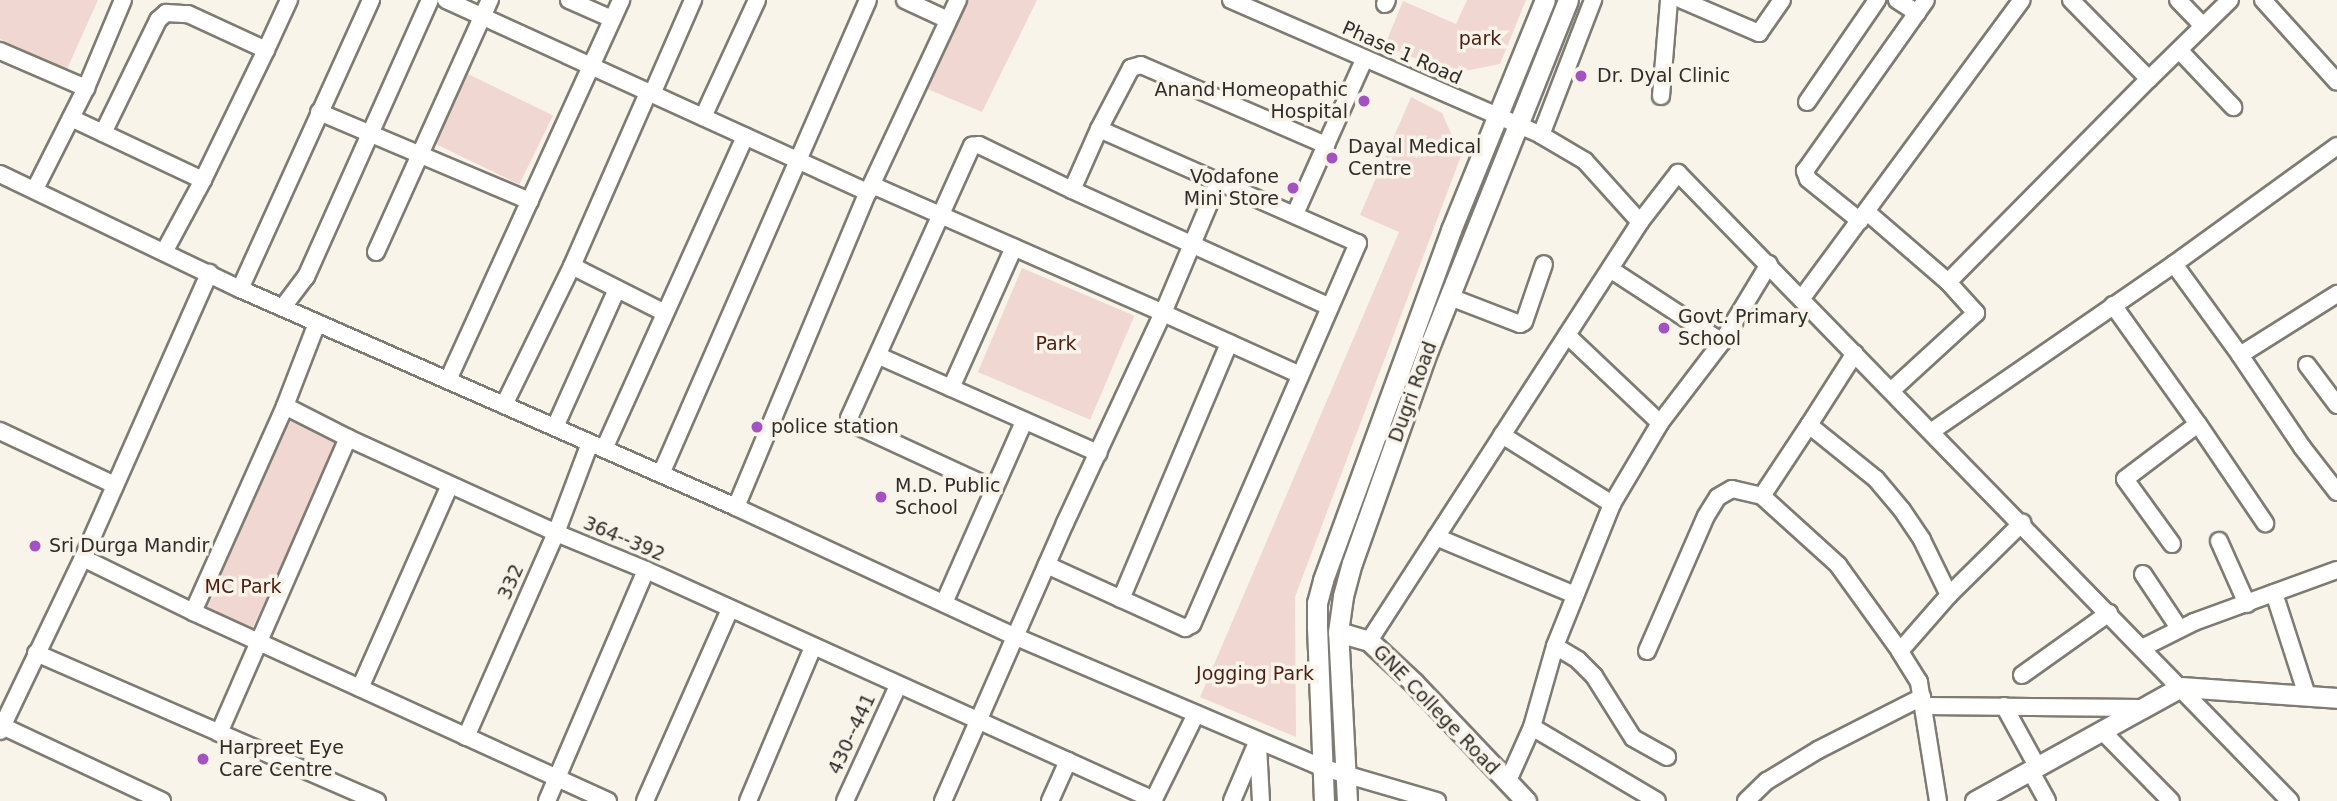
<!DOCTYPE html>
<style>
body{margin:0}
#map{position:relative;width:2337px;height:801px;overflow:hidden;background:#f8f4ea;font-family:"DejaVu Sans",sans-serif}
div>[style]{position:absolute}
.green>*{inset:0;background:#f1d7d1;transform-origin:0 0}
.roads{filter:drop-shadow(2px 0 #7e7b72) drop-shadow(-2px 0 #7e7b72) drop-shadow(0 2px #7e7b72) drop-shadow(0 -2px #7e7b72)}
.minor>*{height:16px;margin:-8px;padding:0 8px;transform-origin:8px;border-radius:8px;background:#fff}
.tertiary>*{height:19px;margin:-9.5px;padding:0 9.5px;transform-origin:9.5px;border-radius:9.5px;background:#fff}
.dots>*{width:19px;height:19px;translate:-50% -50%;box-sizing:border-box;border:4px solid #f8f4ea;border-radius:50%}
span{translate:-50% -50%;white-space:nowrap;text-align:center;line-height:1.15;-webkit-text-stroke:7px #f8f4ea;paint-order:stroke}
.park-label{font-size:19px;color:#4d1d11}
.street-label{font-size:19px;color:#2e2d29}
.poi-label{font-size:19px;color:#2e2d29}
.left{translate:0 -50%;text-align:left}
.right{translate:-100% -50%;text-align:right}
</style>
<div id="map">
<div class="green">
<div style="clip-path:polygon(0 0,98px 0,67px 69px,0 39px)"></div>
<div style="clip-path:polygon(965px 0,1037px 0,982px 112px,925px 88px)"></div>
<div style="clip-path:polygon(1467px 0,1526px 0,1500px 64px,1450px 74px,1385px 45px,1403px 1px,1456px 24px)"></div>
<div style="left:464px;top:72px;width:99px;height:77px;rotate:26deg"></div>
<div style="clip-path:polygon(1411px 97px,1442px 113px,1461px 156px,1295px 597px,1296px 737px,1200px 697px,1399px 232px,1360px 215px)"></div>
<div style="left:1022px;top:268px;width:122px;height:113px;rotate:23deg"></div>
<div style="left:288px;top:417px;width:57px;height:207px;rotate:25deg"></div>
</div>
<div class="roads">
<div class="minor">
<div style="left:446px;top:0;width:464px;rotate:24.5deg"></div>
<div style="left:569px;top:0;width:47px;rotate:23.8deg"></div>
<div style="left:905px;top:0;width:47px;rotate:24.9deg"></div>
<div style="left:1231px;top:0;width:338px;rotate:23.5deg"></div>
<div style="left:1541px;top:135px;width:145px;rotate:-68.9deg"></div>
<div style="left:1682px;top:0;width:84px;rotate:23.2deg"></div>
<div style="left:1759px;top:33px;width:40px;rotate:-55.1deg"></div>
<div style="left:1897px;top:0;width:24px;rotate:33deg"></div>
<div style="left:2071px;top:0;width:111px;rotate:45.4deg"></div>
<div style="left:2149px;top:79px;width:113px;rotate:-44.3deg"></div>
<div style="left:2178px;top:0;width:36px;rotate:46deg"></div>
<div style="left:2263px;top:0;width:110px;rotate:47.9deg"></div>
<div style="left:1385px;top:4px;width:4px;rotate:-63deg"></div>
<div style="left:266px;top:50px;width:55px;rotate:-65.3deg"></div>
<div style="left:2179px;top:50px;width:79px;rotate:46.5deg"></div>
<div style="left:0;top:51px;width:94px;rotate:23.3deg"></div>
<div style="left:652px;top:94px;width:103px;rotate:-66.4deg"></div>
<div style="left:1661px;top:96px;width:96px;rotate:-85.2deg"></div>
<div style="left:1807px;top:102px;width:124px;rotate:-55.5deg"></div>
<div style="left:319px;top:112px;width:229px;rotate:22.9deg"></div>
<div style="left:703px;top:117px;width:129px;rotate:-65.2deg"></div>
<div style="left:71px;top:118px;width:146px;rotate:25.2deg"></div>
<div style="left:1099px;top:129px;width:69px;rotate:-62.3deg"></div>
<div style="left:1131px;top:68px;width:10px;rotate:-17deg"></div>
<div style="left:1141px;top:65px;width:202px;rotate:23.4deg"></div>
<div style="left:103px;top:133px;width:126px;rotate:-64deg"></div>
<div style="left:158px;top:20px;width:11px;rotate:-41deg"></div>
<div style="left:166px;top:13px;width:22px;rotate:3deg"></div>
<div style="left:188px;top:14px;width:86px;rotate:24.8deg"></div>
<div style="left:266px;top:50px;width:144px;rotate:115.9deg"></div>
<div style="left:203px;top:180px;width:82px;rotate:118.4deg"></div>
<div style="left:1541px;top:135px;width:51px;rotate:30.6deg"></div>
<div style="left:1585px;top:161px;width:82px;rotate:48deg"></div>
<div style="left:0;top:174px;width:266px;rotate:25.6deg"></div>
<div style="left:240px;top:289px;width:542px;rotate:23.73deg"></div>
<div style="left:736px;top:507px;width:306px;rotate:24.9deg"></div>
<div style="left:1014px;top:636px;width:337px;rotate:23.1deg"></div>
<div style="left:1324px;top:768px;width:118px;rotate:16.3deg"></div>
<div style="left:872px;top:185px;width:318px;rotate:23.7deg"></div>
<div style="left:1163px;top:313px;width:141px;rotate:-67.1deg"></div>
<div style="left:35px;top:189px;width:113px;rotate:-63.2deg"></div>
<div style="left:86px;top:88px;width:95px;rotate:-67.2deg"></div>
<div style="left:1072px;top:190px;width:283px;rotate:24.4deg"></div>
<div style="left:1867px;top:212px;width:107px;rotate:40.8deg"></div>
<div style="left:1948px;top:282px;width:42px;rotate:47.9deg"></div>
<div style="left:1976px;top:313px;width:114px;rotate:137.5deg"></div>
<div style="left:1295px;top:214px;width:169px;rotate:-65.9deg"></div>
<div style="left:1860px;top:221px;width:67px;rotate:-141.1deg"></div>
<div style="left:1808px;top:179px;width:9px;rotate:-111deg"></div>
<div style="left:1805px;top:171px;width:209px;rotate:-54.7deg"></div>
<div style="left:376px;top:252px;width:277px;rotate:-65.7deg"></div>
<div style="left:2174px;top:264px;width:112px;rotate:54deg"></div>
<div style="left:2240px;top:355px;width:115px;rotate:-32.2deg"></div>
<div style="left:572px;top:266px;width:189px;rotate:-66.3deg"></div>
<div style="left:1610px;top:269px;width:134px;rotate:33.1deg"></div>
<div style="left:1722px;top:342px;width:91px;rotate:-58.9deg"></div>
<div style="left:1948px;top:282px;width:286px;rotate:-45.3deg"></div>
<div style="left:240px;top:289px;width:317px;rotate:-65.6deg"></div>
<div style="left:1450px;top:297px;width:75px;rotate:21.1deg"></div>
<div style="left:1520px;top:324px;width:4px;rotate:-27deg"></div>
<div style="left:1524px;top:322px;width:61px;rotate:-71deg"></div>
<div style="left:1802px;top:298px;width:370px;rotate:-53.6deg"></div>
<div style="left:2113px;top:305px;width:146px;rotate:54.5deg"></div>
<div style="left:283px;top:307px;width:38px;rotate:-53deg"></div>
<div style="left:306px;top:277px;width:303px;rotate:-65.9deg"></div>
<div style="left:2240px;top:355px;width:111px;rotate:56deg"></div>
<div style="left:2302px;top:447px;width:57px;rotate:52.1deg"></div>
<div style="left:879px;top:356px;width:240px;rotate:23.9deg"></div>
<div style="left:2307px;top:365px;width:50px;rotate:53.1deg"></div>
<div style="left:448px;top:380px;width:418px;rotate:-65.5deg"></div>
<div style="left:951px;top:388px;width:154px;rotate:-65.9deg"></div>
<div style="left:504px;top:405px;width:155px;rotate:-63.9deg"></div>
<div style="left:572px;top:266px;width:104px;rotate:26.8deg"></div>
<div style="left:285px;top:406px;width:89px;rotate:-68.9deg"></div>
<div style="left:1660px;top:423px;width:102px;rotate:-52.6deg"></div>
<div style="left:1809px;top:425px;width:85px;rotate:-57.4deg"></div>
<div style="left:555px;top:427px;width:151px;rotate:-65.8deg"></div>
<div style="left:0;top:431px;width:127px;rotate:25.2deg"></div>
<div style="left:1932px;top:431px;width:294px;rotate:-34.6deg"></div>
<div style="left:2174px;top:264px;width:201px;rotate:-35.9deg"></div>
<div style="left:1502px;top:435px;width:130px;rotate:32.1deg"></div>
<div style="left:604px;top:449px;width:343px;rotate:-65.7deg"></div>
<div style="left:661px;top:474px;width:517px;rotate:-66.41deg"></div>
<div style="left:994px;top:489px;width:157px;rotate:-155.2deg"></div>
<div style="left:851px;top:423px;width:5px;rotate:-112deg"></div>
<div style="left:849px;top:418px;width:299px;rotate:-65.7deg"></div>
<div style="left:972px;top:146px;width:7px;rotate:-8deg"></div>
<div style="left:979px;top:145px;width:103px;rotate:25.8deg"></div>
<div style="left:1072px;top:190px;width:67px;rotate:-66.1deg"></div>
<div style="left:1099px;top:129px;width:283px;rotate:23.8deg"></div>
<div style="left:1358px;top:243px;width:416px;rotate:113.5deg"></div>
<div style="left:1192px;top:624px;width:8px;rotate:150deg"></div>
<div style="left:1185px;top:628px;width:152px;rotate:-155.5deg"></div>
<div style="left:1762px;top:496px;width:85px;rotate:-56.5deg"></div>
<div style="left:1809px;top:425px;width:86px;rotate:38.9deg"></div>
<div style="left:1876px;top:479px;width:40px;rotate:50deg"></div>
<div style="left:1902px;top:510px;width:36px;rotate:56deg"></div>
<div style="left:1922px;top:540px;width:61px;rotate:63.9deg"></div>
<div style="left:736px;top:507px;width:342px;rotate:-67.3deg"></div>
<div style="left:868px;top:192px;width:212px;rotate:-64.9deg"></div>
<div style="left:1436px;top:537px;width:151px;rotate:22.6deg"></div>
<div style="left:2219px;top:541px;width:69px;rotate:66deg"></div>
<div style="left:2172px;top:544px;width:80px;rotate:-125.9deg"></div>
<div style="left:2125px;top:479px;width:91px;rotate:-37deg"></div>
<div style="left:2198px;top:424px;width:120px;rotate:55.9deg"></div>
<div style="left:83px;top:558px;width:123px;rotate:26.1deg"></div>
<div style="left:193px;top:612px;width:456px;rotate:24.5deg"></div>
<div style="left:2143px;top:574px;width:65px;rotate:56.3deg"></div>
<div style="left:2274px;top:593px;width:107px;rotate:72.1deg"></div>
<div style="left:1121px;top:599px;width:278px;rotate:-67.1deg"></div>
<div style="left:944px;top:603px;width:198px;rotate:-66.2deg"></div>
<div style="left:193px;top:612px;width:226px;rotate:-65.9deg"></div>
<div style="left:285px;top:406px;width:71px;rotate:26.9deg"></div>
<div style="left:348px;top:438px;width:229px;rotate:24.5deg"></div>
<div style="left:556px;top:533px;width:97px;rotate:22.3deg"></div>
<div style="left:646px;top:570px;width:558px;rotate:24.36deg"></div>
<div style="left:1369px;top:641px;width:499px;rotate:-57.1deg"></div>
<div style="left:1640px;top:222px;width:62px;rotate:-52.2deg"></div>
<div style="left:1678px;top:173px;width:877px;rotate:45.74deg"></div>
<div style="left:1555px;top:646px;width:27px;rotate:31deg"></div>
<div style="left:1578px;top:660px;width:23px;rotate:45deg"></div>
<div style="left:1594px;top:676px;width:73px;rotate:57.8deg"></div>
<div style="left:1633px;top:738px;width:39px;rotate:29deg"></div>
<div style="left:2142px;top:648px;width:58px;rotate:-26.6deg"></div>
<div style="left:2194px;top:622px;width:152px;rotate:-20deg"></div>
<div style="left:1647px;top:651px;width:147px;rotate:-66.4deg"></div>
<div style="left:1706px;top:516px;width:22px;rotate:-58deg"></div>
<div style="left:1718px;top:497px;width:16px;rotate:-30deg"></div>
<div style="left:1732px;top:489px;width:31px;rotate:13deg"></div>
<div style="left:1762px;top:496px;width:103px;rotate:42.2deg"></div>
<div style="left:1838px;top:565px;width:106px;rotate:54.2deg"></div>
<div style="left:36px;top:653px;width:372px;rotate:23.5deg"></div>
<div style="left:2022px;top:675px;width:107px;rotate:-35.5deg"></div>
<div style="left:360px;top:688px;width:222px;rotate:-66.1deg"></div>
<div style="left:1924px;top:706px;width:217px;rotate:0.5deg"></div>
<div style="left:2004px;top:706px;width:68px;rotate:61.2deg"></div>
<div style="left:0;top:725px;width:179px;rotate:25.1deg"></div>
<div style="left:1532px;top:727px;width:84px;rotate:-74.1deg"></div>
<div style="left:1555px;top:646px;width:153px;rotate:-68.1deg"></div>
<div style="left:1612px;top:504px;width:94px;rotate:-59.3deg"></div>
<div style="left:1660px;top:423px;width:128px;rotate:-136.6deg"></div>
<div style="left:0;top:731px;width:192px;rotate:-64.4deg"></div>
<div style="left:83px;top:558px;width:312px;rotate:-66.1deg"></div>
<div style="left:2102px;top:731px;width:98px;rotate:45.4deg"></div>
<div style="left:219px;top:733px;width:322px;rotate:-66.4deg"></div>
<div style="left:466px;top:737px;width:223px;rotate:-66.2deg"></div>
<div style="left:556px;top:533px;width:96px;rotate:-69.3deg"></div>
<div style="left:1258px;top:746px;width:55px;rotate:86.9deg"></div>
<div style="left:2030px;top:770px;width:35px;rotate:61deg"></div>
<div style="left:1507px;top:783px;width:61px;rotate:-65.9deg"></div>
<div style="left:1532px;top:727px;width:145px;rotate:30.6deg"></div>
<div style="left:547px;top:801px;width:251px;rotate:-66.8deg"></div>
<div style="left:645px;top:801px;width:210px;rotate:-66.1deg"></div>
<div style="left:748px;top:801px;width:167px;rotate:-67.1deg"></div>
<div style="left:845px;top:801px;width:127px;rotate:-65.3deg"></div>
<div style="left:943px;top:801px;width:304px;rotate:-66.3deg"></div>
<div style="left:1065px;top:523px;width:232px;rotate:-65deg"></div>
<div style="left:1163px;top:313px;width:150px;rotate:24.3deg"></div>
<div style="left:1050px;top:801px;width:44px;rotate:-65.8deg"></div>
<div style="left:1153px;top:801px;width:97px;rotate:-63.7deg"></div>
<div style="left:1232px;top:801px;width:66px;rotate:-66.9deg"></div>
<div style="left:1746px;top:801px;width:29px;rotate:-44deg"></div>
<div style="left:1767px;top:781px;width:60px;rotate:-31.3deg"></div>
<div style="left:1818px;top:750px;width:117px;rotate:-27deg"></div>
<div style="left:1938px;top:801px;width:121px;rotate:-99.1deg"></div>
<div style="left:1919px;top:682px;width:36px;rotate:-122deg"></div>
<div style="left:1900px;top:651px;width:74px;rotate:-48.8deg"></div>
<div style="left:1949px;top:595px;width:103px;rotate:-44.6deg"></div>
</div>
<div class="tertiary">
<div style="left:1338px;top:632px;width:32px;rotate:16deg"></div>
<div style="left:1369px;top:641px;width:62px;rotate:43deg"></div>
<div style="left:1414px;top:683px;width:163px;rotate:46.5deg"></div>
<div style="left:1324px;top:801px;width:173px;rotate:-92.3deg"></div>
<div style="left:1317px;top:628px;width:25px;rotate:-90deg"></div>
<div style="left:1317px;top:603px;width:24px;rotate:-75deg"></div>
<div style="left:1323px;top:580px;width:373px;rotate:-69.9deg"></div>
<div style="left:1451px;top:230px;width:248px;rotate:-67.8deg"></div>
<div style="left:1347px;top:801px;width:169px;rotate:-93deg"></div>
<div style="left:1338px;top:632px;width:36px;rotate:-82deg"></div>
<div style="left:1343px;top:596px;width:34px;rotate:-75deg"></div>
<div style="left:1352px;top:563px;width:226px;rotate:-70.4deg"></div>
<div style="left:1428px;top:350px;width:377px;rotate:-68.2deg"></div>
<div style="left:1975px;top:801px;width:235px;rotate:-29deg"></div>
<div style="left:2181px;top:687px;width:156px;rotate:4deg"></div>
</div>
</div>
<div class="dots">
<div style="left:1581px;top:76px;background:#a352c2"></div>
<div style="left:1364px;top:101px;background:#a352c2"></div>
<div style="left:1332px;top:158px;background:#a352c2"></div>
<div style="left:1293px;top:188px;background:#a352c2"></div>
<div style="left:1664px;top:328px;background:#a352c2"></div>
<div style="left:757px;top:427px;background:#a352c2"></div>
<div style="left:881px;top:497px;background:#a352c2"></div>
<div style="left:35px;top:546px;background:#a352c2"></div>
<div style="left:203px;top:759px;background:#a352c2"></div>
</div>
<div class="park-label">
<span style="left:1480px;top:39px">park</span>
<span style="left:1056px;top:344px">Park</span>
<span style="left:243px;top:587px">MC Park</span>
<span style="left:1255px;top:674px">Jogging Park</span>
</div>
<div class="street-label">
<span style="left:1402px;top:53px;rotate:24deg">Phase 1 Road</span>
<span style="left:1413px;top:392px;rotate:-70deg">Dugri Road</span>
<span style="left:624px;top:539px;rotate:23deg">364--392</span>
<span style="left:511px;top:582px;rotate:-66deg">332</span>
<span style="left:1436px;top:710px;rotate:46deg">GNE College Road</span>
<span style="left:852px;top:734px;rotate:-65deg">430--441</span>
</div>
<div class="poi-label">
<span class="left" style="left:1597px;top:76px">Dr. Dyal Clinic</span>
<span class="right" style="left:1348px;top:101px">Anand Homeopathic<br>Hospital</span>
<span class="left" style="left:1348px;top:158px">Dayal Medical<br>Centre</span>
<span class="right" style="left:1279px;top:188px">Vodafone<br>Mini Store</span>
<span class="left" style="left:1678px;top:328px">Govt. Primary<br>School</span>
<span class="left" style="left:771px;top:427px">police station</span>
<span class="left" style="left:895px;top:497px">M.D. Public<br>School</span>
<span class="left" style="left:49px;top:546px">Sri Durga Mandir</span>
<span class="left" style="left:219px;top:759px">Harpreet Eye<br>Care Centre</span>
</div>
</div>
